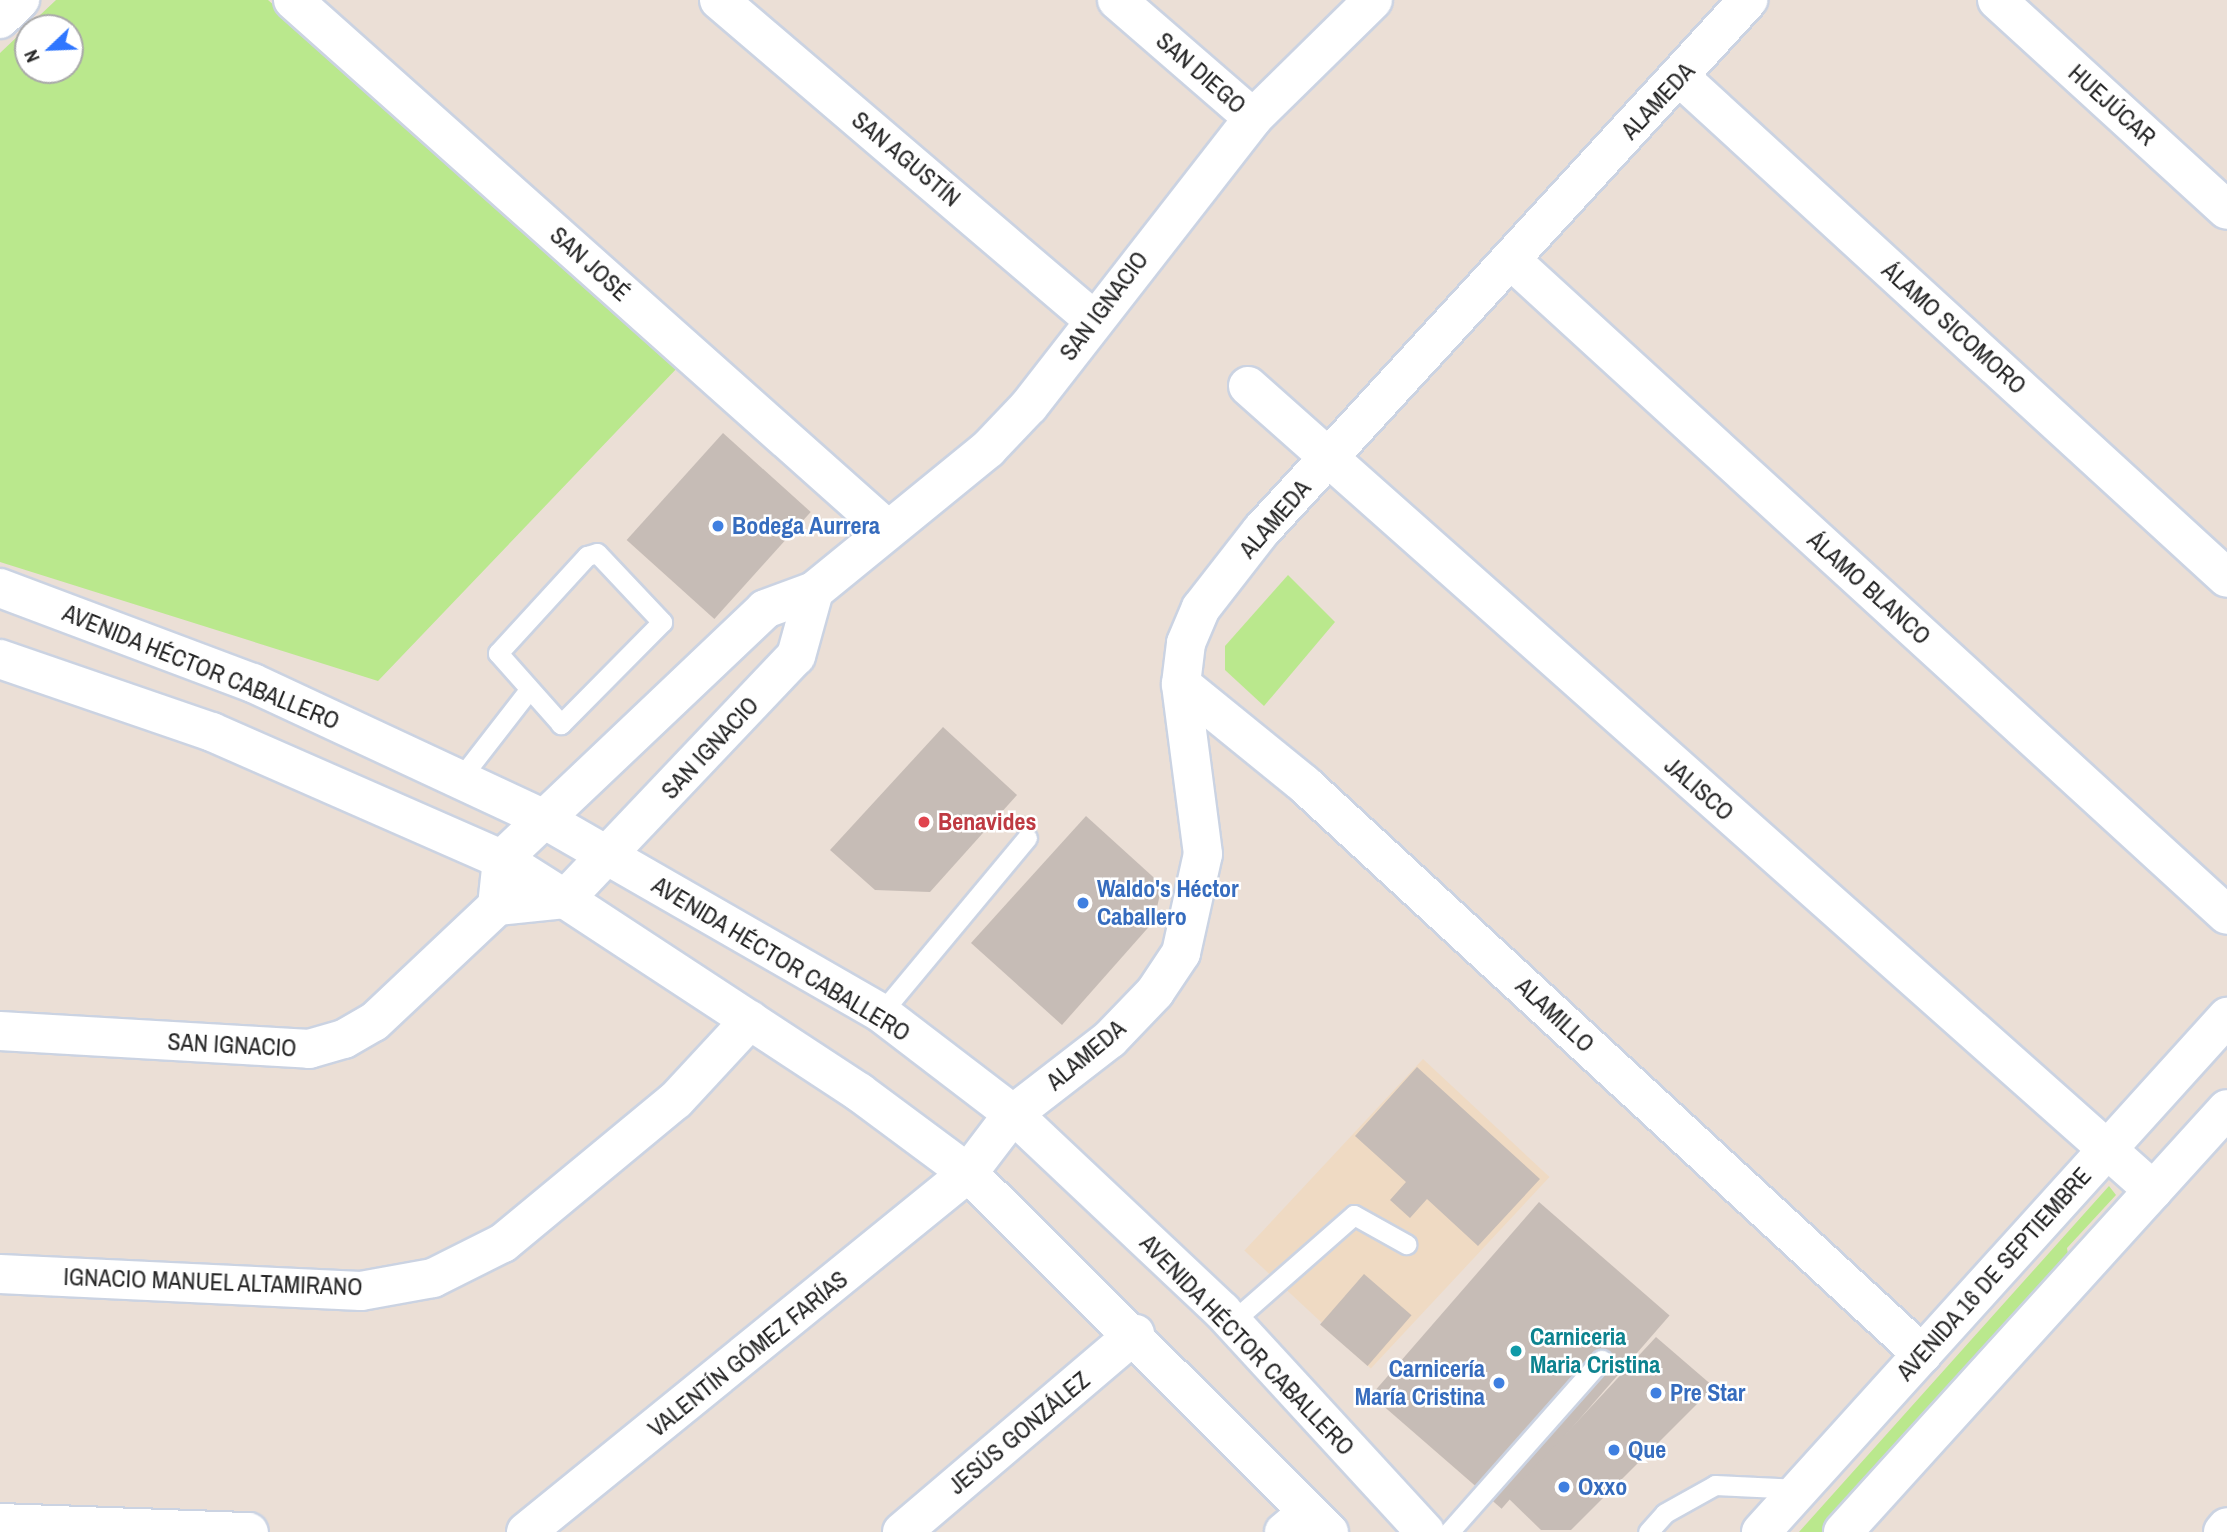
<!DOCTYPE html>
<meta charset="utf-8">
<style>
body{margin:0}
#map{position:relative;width:2227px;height:1532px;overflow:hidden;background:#ebdfd6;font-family:"Archivo Narrow",sans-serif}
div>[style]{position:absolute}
.education>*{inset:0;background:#efdac3;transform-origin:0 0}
.green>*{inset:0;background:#bae88d}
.building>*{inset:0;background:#c6bcb6;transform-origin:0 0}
.roads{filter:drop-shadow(2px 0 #cbd3e2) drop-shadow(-2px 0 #cbd3e2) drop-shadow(0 2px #cbd3e2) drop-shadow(0 -2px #cbd3e2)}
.service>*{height:19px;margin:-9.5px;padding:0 9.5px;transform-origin:9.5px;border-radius:9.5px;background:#fff}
.minor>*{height:38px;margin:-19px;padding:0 19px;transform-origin:19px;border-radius:19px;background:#fff}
.tertiary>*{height:38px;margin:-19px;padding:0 19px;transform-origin:19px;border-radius:19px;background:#fff}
.secondary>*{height:38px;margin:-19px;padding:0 19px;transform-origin:19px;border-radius:19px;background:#fff}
.dots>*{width:19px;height:19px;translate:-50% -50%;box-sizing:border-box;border:4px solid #fff;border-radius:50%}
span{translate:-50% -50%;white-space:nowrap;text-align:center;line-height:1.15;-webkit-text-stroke:5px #fff;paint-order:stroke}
.street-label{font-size:24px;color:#272727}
.shop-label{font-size:24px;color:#366cbe;font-weight:700}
.left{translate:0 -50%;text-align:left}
.right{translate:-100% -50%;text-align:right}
.health-label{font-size:24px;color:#be3a42;font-weight:700}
.culture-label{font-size:24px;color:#0d838f;font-weight:700}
.north{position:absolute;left:14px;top:14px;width:70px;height:70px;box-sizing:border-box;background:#fff;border:2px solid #a9a9a9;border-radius:50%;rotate:247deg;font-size:19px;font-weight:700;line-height:28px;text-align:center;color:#272727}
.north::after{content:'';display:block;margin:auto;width:24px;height:32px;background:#2f76ff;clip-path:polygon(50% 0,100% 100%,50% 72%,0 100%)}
</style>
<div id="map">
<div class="education">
<div style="left:1423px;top:1059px;width:173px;height:262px;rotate:43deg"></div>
</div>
<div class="green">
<div style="clip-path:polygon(evenodd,56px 0,268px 0,680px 365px,378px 681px,0 562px,0 53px,56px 0,28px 28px,70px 28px,70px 70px,28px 70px,28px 28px)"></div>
<div style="clip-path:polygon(1288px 575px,1335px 622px,1264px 706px,1225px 670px,1225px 646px)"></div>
<div style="clip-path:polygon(2109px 1186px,2116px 1195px,2067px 1248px,2070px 1267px,1830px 1532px,1799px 1532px)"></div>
</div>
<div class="building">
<div style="left:723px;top:433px;width:118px;height:144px;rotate:42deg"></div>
<div style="clip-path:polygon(943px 727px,1017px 795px,930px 892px,875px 890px,830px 850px)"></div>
<div style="clip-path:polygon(1086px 816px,1162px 885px,1154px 921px,1062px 1025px,971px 943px)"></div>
<div style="clip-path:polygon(1417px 1067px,1540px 1179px,1478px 1246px,1427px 1199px,1410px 1218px,1390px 1200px,1406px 1182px,1355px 1136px)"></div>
<div style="left:1539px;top:1202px;width:173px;height:256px;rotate:41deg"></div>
<div style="left:1364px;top:1274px;width:63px;height:67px;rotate:41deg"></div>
<div style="clip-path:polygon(1656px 1337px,1714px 1387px,1571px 1530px,1541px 1530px,1507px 1497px)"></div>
</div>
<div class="roads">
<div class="service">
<div style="left:597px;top:553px;width:95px;rotate:46.7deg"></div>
<div style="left:662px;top:622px;width:144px;rotate:134.7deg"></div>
<div style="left:561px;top:724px;width:95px;rotate:-131.6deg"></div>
<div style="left:498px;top:653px;width:132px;rotate:-47.5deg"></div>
<div style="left:587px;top:556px;width:10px;rotate:-17deg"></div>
<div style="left:459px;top:780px;width:113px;rotate:-52.2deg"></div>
<div style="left:881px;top:1013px;width:228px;rotate:-50.2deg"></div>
<div style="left:1232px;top:1322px;width:162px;rotate:-41.3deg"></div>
<div style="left:1354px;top:1215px;width:60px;rotate:29.1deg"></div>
<div style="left:1449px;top:1532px;width:230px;rotate:-48.5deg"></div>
<div style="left:1648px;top:1532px;width:25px;rotate:-48deg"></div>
<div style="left:1665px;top:1513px;width:57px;rotate:-29.2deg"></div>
<div style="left:1715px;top:1485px;width:84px;rotate:2.7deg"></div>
</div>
<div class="minor">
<div style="left:293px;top:0;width:795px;rotate:41.69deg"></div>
<div style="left:719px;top:0;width:492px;rotate:40.5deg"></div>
<div style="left:1117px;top:0;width:180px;rotate:40.9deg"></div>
<div style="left:1997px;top:0;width:311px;rotate:42.4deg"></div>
<div style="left:0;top:19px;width:28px;rotate:-44deg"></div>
<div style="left:1681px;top:78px;width:740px;rotate:42.48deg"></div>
<div style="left:1511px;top:260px;width:970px;rotate:42.45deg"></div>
<div style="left:1248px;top:386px;width:1211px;rotate:41.62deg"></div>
<div style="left:1181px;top:684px;width:159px;rotate:39.1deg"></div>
<div style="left:1304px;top:784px;width:841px;rotate:42.69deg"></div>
<div style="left:497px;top:906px;width:47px;rotate:-83.9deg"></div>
<div style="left:502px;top:859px;width:363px;rotate:-43.5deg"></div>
<div style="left:765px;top:609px;width:52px;rotate:-20.2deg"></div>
<div style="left:814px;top:591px;width:225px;rotate:-39.2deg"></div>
<div style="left:988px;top:449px;width:59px;rotate:-46.4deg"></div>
<div style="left:1029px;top:406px;width:365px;rotate:-52.1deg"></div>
<div style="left:1253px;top:118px;width:168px;rotate:-44.5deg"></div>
<div style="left:0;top:1031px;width:310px;rotate:3.3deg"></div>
<div style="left:309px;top:1049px;width:36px;rotate:-16deg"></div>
<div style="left:344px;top:1039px;width:34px;rotate:-30deg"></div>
<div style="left:374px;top:1022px;width:169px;rotate:-43.3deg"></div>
<div style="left:497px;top:906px;width:68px;rotate:-5.9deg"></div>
<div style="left:565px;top:899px;width:335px;rotate:-46.5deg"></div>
<div style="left:796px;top:656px;width:67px;rotate:-74.5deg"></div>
<div style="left:0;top:1274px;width:361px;rotate:2.7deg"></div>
<div style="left:361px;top:1291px;width:73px;rotate:-10.2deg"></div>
<div style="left:433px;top:1278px;width:78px;rotate:-26.6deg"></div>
<div style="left:503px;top:1243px;width:224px;rotate:-39.6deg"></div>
<div style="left:676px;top:1100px;width:109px;rotate:-47.2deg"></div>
<div style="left:0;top:1523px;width:249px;rotate:2.1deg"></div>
<div style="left:526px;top:1532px;width:569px;rotate:-39.08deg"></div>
<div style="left:968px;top:1173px;width:74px;rotate:-52.7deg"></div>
<div style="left:1013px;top:1114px;width:123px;rotate:-37.7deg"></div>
<div style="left:1110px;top:1039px;width:65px;rotate:-46.2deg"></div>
<div style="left:1155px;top:992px;width:47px;rotate:-56.3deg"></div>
<div style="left:1181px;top:953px;width:101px;rotate:-77.5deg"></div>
<div style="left:1203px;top:854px;width:171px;rotate:-97.4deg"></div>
<div style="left:1181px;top:684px;width:41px;rotate:-83deg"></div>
<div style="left:1186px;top:643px;width:38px;rotate:-67deg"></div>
<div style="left:1201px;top:608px;width:98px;rotate:-52.1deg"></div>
<div style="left:1261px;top:531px;width:721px;rotate:-47.47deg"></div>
<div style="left:902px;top:1532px;width:306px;rotate:-40.4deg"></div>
<div style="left:1284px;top:1532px;width:31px;rotate:-40deg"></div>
<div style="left:2223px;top:1532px;width:6px;rotate:-51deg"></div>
</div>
<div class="tertiary">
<div style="left:1761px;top:1532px;width:695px;rotate:-47.86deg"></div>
<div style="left:1843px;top:1532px;width:571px;rotate:-47.77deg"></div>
</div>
<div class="secondary">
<div style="left:0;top:588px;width:270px;rotate:20.6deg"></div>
<div style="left:253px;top:683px;width:319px;rotate:25deg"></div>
<div style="left:542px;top:818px;width:391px;rotate:29.9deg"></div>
<div style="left:881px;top:1013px;width:166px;rotate:37.4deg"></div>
<div style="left:1013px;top:1114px;width:287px;rotate:43.3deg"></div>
<div style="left:1222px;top:1311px;width:300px;rotate:47.4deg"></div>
<div style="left:0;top:659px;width:224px;rotate:19deg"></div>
<div style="left:212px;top:732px;width:317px;rotate:23.7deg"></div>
<div style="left:502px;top:859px;width:75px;rotate:32.4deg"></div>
<div style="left:565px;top:899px;width:352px;rotate:33.3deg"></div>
<div style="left:859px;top:1092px;width:136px;rotate:36.6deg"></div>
<div style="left:968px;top:1173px;width:509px;rotate:44.84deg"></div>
</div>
</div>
<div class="dots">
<div style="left:718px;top:526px;background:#3f7fe0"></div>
<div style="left:924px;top:822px;background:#e0444e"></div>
<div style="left:1083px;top:903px;background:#3f7fe0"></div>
<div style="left:1516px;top:1351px;background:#0f9aa8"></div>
<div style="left:1499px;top:1383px;background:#3f7fe0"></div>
<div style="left:1656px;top:1393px;background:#3f7fe0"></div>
<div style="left:1614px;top:1450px;background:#3f7fe0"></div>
<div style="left:1564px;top:1487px;background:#3f7fe0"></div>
</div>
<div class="street-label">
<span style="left:1201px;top:73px;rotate:41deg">SAN DIEGO</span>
<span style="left:1658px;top:101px;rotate:-47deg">ALAMEDA</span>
<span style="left:2112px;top:105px;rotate:42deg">HUEJÚCAR</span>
<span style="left:906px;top:159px;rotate:40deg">SAN AGUSTÍN</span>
<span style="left:590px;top:264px;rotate:42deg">SAN JOSÉ</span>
<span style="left:1104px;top:306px;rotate:-53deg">SAN IGNACIO</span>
<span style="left:1954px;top:328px;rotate:42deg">ÁLAMO SICOMORO</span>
<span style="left:1275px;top:519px;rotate:-49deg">ALAMEDA</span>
<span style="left:1869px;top:588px;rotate:42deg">ÁLAMO BLANCO</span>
<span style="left:201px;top:667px;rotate:22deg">AVENIDA HÉCTOR CABALLERO</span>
<span style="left:710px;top:748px;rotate:-47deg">SAN IGNACIO</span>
<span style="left:1699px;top:789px;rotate:41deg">JALISCO</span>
<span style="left:781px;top:959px;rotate:31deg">AVENIDA HÉCTOR CABALLERO</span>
<span style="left:1555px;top:1015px;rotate:43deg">ALAMILLO</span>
<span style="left:232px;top:1045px;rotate:3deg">SAN IGNACIO</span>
<span style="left:1086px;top:1055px;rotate:-40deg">ALAMEDA</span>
<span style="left:1994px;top:1274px;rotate:-48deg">AVENIDA 16 DE SEPTIEMBRE</span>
<span style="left:213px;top:1282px;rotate:2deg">IGNACIO MANUEL ALTAMIRANO</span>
<span style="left:1247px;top:1345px;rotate:46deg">AVENIDA HÉCTOR CABALLERO</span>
<span style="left:748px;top:1354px;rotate:-39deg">VALENTÍN GÓMEZ FARÍAS</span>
<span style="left:1019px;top:1433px;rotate:-40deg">JESÚS GONZÁLEZ</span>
</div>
<div class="shop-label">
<span class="left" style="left:732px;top:526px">Bodega Aurrera</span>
<span class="left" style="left:1097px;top:903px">Waldo's Héctor<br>Caballero</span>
<span class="right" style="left:1485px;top:1383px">Carnicería<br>María Cristina</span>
<span class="left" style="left:1670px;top:1393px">Pre Star</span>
<span class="left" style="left:1628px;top:1450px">Que</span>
<span class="left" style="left:1578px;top:1487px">Oxxo</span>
</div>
<div class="health-label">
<span class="left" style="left:938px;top:822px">Benavides</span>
</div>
<div class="culture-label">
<span class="left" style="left:1530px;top:1351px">Carniceria<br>Maria Cristina</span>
</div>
<div class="north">N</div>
</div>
